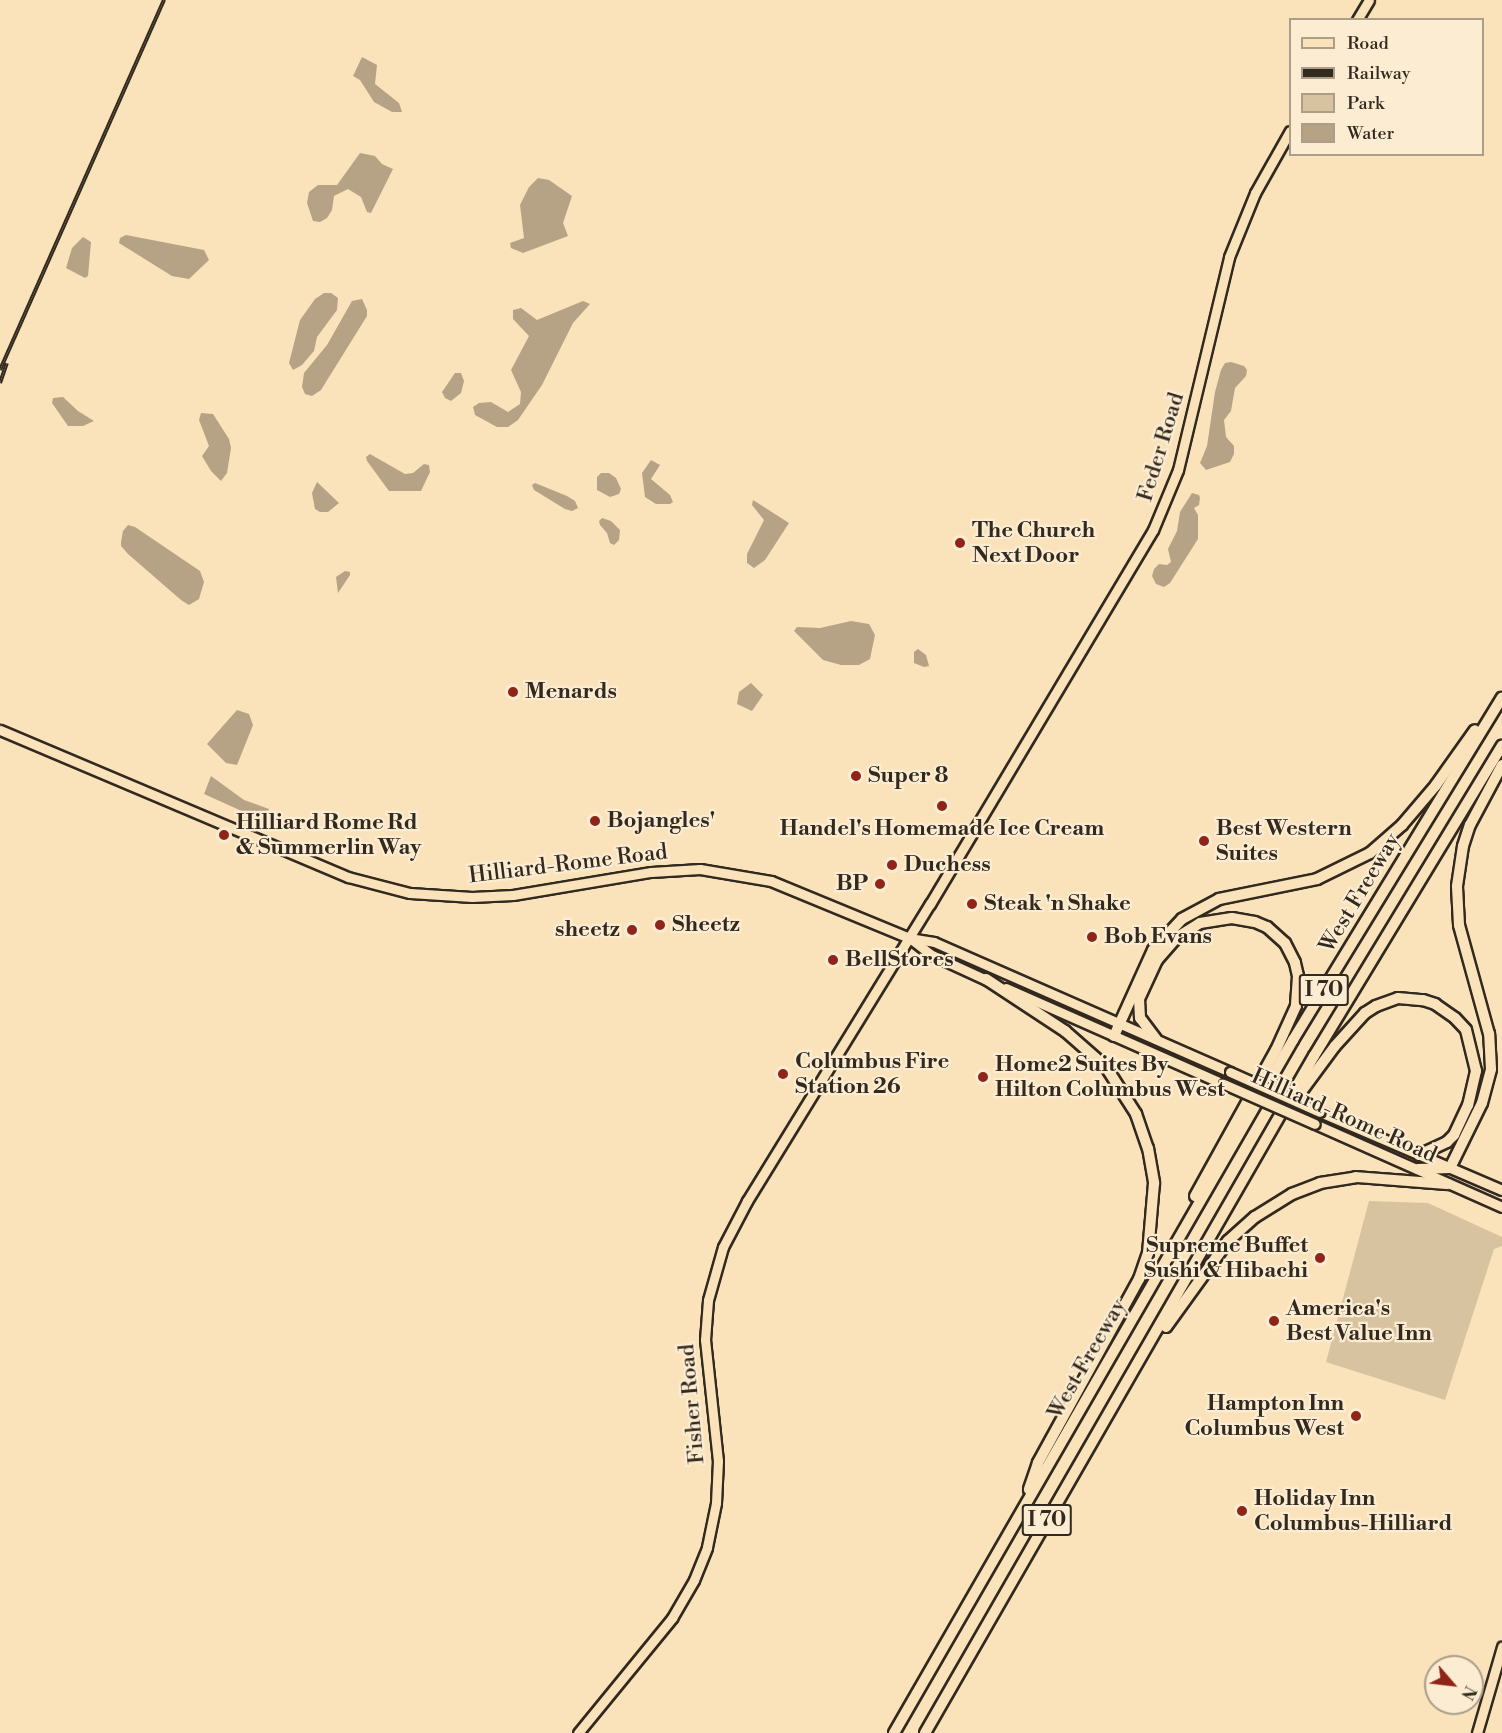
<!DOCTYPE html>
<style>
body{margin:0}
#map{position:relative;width:1502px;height:1733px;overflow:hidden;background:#fae2ba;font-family:"Libre Bodoni",serif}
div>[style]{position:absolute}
.green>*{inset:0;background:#d8c3a0}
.water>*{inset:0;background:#b6a385}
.roads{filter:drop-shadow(2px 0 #32291f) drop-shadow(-2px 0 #32291f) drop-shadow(0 2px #32291f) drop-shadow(0 -2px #32291f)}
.major>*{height:9px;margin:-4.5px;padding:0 4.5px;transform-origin:4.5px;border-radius:4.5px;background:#fae2ba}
.highway>*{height:10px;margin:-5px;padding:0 5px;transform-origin:5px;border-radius:5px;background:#fae2ba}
.rail>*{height:4px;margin-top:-2px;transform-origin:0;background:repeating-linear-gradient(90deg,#fcecd2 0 4.5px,#32291f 0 9px);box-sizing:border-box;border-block:2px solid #32291f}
.bridges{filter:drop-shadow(2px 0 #32291f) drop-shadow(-2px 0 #32291f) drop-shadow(0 2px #32291f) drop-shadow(0 -2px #32291f)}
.major-bridge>*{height:9px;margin:-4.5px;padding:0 4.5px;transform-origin:4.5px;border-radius:4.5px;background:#fae2ba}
.dots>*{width:16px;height:16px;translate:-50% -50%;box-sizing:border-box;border:3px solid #fcecd2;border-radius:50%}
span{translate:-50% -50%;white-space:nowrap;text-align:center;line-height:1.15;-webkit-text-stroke:4.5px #fcecd2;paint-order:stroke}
.shield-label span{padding:2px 4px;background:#fcecd2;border:2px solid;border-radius:4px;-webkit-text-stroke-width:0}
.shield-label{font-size:21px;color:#32291f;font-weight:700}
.street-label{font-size:22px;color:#32291f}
.poi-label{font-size:22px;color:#32291f;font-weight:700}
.left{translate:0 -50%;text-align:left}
.right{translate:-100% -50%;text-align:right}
.legend{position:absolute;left:1289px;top:18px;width:195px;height:138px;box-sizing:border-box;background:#fcecd2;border:2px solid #ab9e8a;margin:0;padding:8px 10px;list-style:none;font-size:18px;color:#32291f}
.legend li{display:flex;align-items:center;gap:12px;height:30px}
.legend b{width:30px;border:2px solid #ab9e8a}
.north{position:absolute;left:1424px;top:1655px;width:60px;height:60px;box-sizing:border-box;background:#fcecd2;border:2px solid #ab9e8a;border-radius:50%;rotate:118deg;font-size:16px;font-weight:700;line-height:24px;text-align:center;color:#32291f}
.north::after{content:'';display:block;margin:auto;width:21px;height:27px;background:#8f2418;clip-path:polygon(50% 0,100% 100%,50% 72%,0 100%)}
</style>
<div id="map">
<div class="green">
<div style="clip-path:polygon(1369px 1201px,1428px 1203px,1502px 1237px,1502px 1246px,1494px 1249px,1445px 1400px,1326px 1362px)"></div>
</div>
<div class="water">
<div style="clip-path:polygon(362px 57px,377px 65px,375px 84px,399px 103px,402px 112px,392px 112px,374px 102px,360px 80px,353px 76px)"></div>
<div style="clip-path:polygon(360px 153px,375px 156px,382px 164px,393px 169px,371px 213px,367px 212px,361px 197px,348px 189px,334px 196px,332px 210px,327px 218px,320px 222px,313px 221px,307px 203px,309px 192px,318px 185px,337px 185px)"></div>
<div style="clip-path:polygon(538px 178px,549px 180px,572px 196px,563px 223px,568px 236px,523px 253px,511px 248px,510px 243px,524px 238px,520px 205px,529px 187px)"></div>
<div style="clip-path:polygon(126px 235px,204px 250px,209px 260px,189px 279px,172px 276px,119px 243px,120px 238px)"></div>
<div style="clip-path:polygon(83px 237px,91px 242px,88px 276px,85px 278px,66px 268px,72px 248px)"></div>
<div style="clip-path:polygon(324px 293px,331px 293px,338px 298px,337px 310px,317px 337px,314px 351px,302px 365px,293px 370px,289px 363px,300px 320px,315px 299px)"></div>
<div style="clip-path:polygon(362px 299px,367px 310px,367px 316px,321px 390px,312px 396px,305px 394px,302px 387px,304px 373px,327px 345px,352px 301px)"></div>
<div style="clip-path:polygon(583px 301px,590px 304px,573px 323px,542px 385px,518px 420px,508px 427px,497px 427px,475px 415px,473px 407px,479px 403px,491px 402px,508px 412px,520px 404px,521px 392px,511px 370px,529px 336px,513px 319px,513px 310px,521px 308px,537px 320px)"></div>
<div style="clip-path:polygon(1231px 362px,1244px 366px,1247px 370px,1246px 376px,1235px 388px,1231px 411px,1224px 420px,1226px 437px,1234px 446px,1234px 454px,1230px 462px,1206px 470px,1200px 463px,1207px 446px,1215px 392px,1221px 370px,1225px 363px)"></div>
<div style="clip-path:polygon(455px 373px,461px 373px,464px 381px,461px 393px,451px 401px,445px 398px,442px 392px)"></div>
<div style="clip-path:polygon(63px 397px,78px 411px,94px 421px,83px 426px,68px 426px,52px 403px,53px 398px)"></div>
<div style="clip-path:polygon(201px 413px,213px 414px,229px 439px,231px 448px,227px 473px,221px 481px,211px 471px,202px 456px,209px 446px,199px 420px)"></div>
<div style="clip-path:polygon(370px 454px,405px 474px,413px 473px,424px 464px,429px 465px,430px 472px,421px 491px,389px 491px,367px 461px,366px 457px)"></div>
<div style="clip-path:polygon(651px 460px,660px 465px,651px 479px,670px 495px,673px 502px,670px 504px,656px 504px,645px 497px,642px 473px)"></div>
<div style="clip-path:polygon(601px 473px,609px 473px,616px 478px,621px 489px,619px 494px,610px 497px,597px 490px,597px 477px)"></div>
<div style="clip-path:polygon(317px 482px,339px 503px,328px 512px,320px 512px,315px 509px,312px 493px)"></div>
<div style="clip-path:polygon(535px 483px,567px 496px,575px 501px,578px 508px,572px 511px,565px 509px,534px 490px,532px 485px)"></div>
<div style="clip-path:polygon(1192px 493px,1199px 495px,1200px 498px,1199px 505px,1194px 508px,1198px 515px,1198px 539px,1170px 583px,1164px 587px,1156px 584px,1152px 576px,1154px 569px,1159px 564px,1167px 565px,1171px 562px,1168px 549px,1177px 531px,1180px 512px)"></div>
<div style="clip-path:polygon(753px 500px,789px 523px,765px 560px,754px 568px,747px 563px,747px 554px,764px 520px,752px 505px)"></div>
<div style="clip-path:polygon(602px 518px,611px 521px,620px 530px,619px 540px,614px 545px,610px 543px,607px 533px,600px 525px,599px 521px)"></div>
<div style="clip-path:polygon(128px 525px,135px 527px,200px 571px,204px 582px,199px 599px,189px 605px,181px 600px,128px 554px,121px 546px,121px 542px,123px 531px)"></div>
<div style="clip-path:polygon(345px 571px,350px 572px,350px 575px,338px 593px,336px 577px)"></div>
<div style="clip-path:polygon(851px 621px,869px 624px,875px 635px,870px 659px,859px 665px,841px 665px,823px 660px,794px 631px,797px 627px,820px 628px)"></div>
<div style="clip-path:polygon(918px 649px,926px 655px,929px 666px,924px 667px,914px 663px,914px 652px)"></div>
<div style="clip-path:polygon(751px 683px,763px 695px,752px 711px,737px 704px,739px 692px)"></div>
<div style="clip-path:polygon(237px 710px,249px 714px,253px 725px,237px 765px,226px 763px,207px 744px)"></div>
<div style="clip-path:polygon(211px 776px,244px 800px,269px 809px,267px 816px,255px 817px,204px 794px)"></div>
</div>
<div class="roads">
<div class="major">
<div style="left:1357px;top:20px;width:23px;rotate:-59deg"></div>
<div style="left:0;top:730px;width:378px;rotate:22.9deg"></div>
<div style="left:348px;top:877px;width:64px;rotate:14.5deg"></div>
<div style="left:410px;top:893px;width:62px;rotate:3.7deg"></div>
<div style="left:472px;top:897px;width:41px;rotate:-2.8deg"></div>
<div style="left:513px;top:895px;width:140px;rotate:-9.5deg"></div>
<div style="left:651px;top:872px;width:49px;rotate:-3.5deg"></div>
<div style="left:700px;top:869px;width:72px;rotate:9.6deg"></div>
<div style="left:771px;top:881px;width:149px;rotate:22.4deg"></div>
<div style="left:909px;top:938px;width:25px;rotate:9deg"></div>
<div style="left:934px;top:942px;width:323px;rotate:23.7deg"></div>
<div style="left:911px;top:939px;width:24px;rotate:38deg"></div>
<div style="left:930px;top:954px;width:67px;rotate:24.7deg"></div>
<div style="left:1006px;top:988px;width:238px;rotate:23.8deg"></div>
<div style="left:1320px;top:1112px;width:198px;rotate:23.2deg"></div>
<div style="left:1315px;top:1124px;width:205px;rotate:23.9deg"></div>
<div style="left:578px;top:1733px;width:149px;rotate:-50.7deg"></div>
<div style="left:672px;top:1618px;width:44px;rotate:-59.9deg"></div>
<div style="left:694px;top:1580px;width:35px;rotate:-68deg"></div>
<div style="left:707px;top:1547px;width:45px;rotate:-78.4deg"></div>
<div style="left:716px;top:1503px;width:42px;rotate:-87.3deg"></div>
<div style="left:718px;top:1461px;width:122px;rotate:-96.1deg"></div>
<div style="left:705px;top:1340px;width:40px;rotate:-85.7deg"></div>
<div style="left:708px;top:1300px;width:55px;rotate:-74.2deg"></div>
<div style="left:723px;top:1247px;width:52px;rotate:-62.4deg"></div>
<div style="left:747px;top:1201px;width:349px;rotate:-58.4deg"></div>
<div style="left:930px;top:904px;width:435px;rotate:-59.2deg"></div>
<div style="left:1153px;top:530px;width:65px;rotate:-67.4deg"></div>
<div style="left:1178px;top:470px;width:219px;rotate:-76.5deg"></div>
<div style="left:1229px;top:257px;width:69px;rotate:-67.9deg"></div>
<div style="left:1255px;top:193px;width:71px;rotate:-60.6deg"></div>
<div style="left:1477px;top:1733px;width:90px;rotate:-73.8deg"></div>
</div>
<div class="highway">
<div style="left:986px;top:979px;width:95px;rotate:33.4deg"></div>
<div style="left:1065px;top:1031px;width:55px;rotate:41.3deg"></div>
<div style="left:1106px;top:1067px;width:56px;rotate:57.4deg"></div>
<div style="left:1136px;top:1114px;width:36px;rotate:71deg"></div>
<div style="left:1148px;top:1148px;width:36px;rotate:80deg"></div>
<div style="left:1154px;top:1183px;width:70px;rotate:94.9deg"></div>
<div style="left:1148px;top:1253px;width:28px;rotate:109deg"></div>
<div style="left:1139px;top:1279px;width:210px;rotate:118.8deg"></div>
<div style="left:1038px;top:1463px;width:28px;rotate:109deg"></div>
<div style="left:1114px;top:1036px;width:94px;rotate:-65.6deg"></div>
<div style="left:1153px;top:950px;width:42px;rotate:-46.9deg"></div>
<div style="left:1182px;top:919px;width:42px;rotate:-28.4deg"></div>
<div style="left:1219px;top:899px;width:100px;rotate:-11.5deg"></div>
<div style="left:1317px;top:879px;width:59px;rotate:-26.1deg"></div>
<div style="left:1370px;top:853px;width:43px;rotate:-41.2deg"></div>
<div style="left:1402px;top:825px;width:52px;rotate:-49.6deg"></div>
<div style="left:1436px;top:785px;width:67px;rotate:-54.7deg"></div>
<div style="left:1156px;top:1039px;width:26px;rotate:-127deg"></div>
<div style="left:1140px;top:1018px;width:19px;rotate:-93deg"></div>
<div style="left:1139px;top:999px;width:43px;rotate:-65.2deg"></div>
<div style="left:1157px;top:960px;width:29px;rotate:-49deg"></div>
<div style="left:1176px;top:938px;width:28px;rotate:-32deg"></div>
<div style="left:1200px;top:923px;width:32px;rotate:-9deg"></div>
<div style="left:1232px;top:918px;width:23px;rotate:10deg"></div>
<div style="left:1255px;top:922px;width:13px;rotate:23deg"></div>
<div style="left:1267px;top:927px;width:24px;rotate:42deg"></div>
<div style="left:1285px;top:943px;width:22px;rotate:63deg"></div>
<div style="left:1295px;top:963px;width:13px;rotate:77deg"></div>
<div style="left:1298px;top:976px;width:30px;rotate:94deg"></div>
<div style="left:1296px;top:1006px;width:48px;rotate:114.4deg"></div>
<div style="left:1276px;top:1050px;width:167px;rotate:119deg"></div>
<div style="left:1295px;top:1100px;width:67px;rotate:-53.5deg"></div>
<div style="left:1335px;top:1046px;width:45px;rotate:-47.7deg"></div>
<div style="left:1365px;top:1013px;width:13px;rotate:-32deg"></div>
<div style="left:1376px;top:1006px;width:23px;rotate:-20deg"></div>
<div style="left:1398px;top:998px;width:25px;rotate:5deg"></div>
<div style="left:1423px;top:1000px;width:13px;rotate:18deg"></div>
<div style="left:1435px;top:1004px;width:24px;rotate:35deg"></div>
<div style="left:1455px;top:1018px;width:16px;rotate:47deg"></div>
<div style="left:1466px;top:1030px;width:42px;rotate:76.3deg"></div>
<div style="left:1476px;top:1071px;width:35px;rotate:103deg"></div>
<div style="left:1468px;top:1105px;width:33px;rotate:115deg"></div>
<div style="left:1454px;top:1135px;width:10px;rotate:135deg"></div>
<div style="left:1447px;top:1142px;width:31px;rotate:155deg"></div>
<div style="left:1418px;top:1169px;width:32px;rotate:-2deg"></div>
<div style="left:1450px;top:1168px;width:72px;rotate:-63.8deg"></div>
<div style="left:1482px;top:1103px;width:35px;rotate:-75deg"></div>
<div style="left:1491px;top:1069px;width:35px;rotate:-93deg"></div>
<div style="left:1489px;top:1034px;width:113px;rotate:-105.4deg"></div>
<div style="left:1459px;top:925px;width:39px;rotate:-93deg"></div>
<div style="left:1457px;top:886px;width:40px;rotate:-81.5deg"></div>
<div style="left:1463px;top:846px;width:22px;rotate:-72deg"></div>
<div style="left:1470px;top:825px;width:68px;rotate:-61.9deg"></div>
<div style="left:1166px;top:1327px;width:106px;rotate:-54.2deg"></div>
<div style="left:1228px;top:1241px;width:36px;rotate:-42deg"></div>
<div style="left:1255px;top:1217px;width:44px;rotate:-31.9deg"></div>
<div style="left:1292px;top:1194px;width:30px;rotate:-21deg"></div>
<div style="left:1320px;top:1183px;width:36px;rotate:-9deg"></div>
<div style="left:1356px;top:1177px;width:92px;rotate:4.4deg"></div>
<div style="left:894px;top:1733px;width:800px;rotate:-60.07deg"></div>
<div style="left:1293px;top:1040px;width:401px;rotate:-58.6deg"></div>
<div style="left:925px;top:1733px;width:781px;rotate:-60.12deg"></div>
<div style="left:1314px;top:1056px;width:363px;rotate:-58.8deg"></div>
</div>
</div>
<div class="rail">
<div style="left:0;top:370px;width:405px;rotate:-66.1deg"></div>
<div style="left:0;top:383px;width:21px;rotate:-71deg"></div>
</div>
<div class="bridges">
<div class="major-bridge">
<div style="left:1230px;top:1072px;width:98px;rotate:24deg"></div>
<div style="left:1224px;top:1084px;width:99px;rotate:23.7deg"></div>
</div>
</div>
<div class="dots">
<div style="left:960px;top:543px;background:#8f2418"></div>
<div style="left:513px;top:692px;background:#8f2418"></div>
<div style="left:856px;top:776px;background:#8f2418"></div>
<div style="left:942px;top:806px;background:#8f2418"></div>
<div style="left:595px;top:821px;background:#8f2418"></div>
<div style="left:224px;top:835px;background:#8f2418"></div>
<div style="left:1204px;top:841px;background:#8f2418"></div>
<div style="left:892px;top:865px;background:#8f2418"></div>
<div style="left:880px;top:884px;background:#8f2418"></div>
<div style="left:972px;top:904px;background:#8f2418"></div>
<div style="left:660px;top:925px;background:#8f2418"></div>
<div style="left:632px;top:930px;background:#8f2418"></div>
<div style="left:1092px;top:937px;background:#8f2418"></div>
<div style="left:833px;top:960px;background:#8f2418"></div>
<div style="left:783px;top:1074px;background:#8f2418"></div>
<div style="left:983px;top:1077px;background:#8f2418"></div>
<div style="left:1320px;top:1258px;background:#8f2418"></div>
<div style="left:1274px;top:1321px;background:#8f2418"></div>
<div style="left:1356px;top:1416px;background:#8f2418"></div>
<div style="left:1242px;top:1511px;background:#8f2418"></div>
</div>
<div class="shield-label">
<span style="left:1324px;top:990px">I 70</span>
<span style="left:1047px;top:1520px">I 70</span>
</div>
<div class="street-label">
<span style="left:1161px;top:447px;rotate:-73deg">Feder Road</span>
<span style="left:568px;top:864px;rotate:-7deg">Hilliard-Rome Road</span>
<span style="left:1360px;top:893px;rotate:-59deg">West Freeway</span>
<span style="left:1344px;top:1116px;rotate:24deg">Hilliard-Rome Road</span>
<span style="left:1087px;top:1359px;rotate:-60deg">West Freeway</span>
<span style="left:692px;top:1404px;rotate:-95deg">Fisher Road</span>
</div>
<div class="poi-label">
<span class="left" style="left:972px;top:543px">The Church<br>Next Door</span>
<span class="left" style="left:525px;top:692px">Menards</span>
<span class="left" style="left:868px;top:776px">Super 8</span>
<span class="left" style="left:607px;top:821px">Bojangles'</span>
<span class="left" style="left:236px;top:835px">Hilliard Rome Rd<br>&amp; Summerlin Way</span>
<span class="left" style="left:1216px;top:841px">Best Western<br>Suites</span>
<span style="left:942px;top:829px">Handel's Homemade Ice Cream</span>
<span class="left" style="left:904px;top:865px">Duchess</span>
<span class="right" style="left:868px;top:884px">BP</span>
<span class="left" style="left:984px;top:904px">Steak 'n Shake</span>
<span class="left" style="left:672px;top:925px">Sheetz</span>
<span class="right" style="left:620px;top:930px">sheetz</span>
<span class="left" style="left:1104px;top:937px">Bob Evans</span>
<span class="left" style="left:845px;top:960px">BellStores</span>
<span class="left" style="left:795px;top:1074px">Columbus Fire<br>Station 26</span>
<span class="left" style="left:995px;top:1077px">Home2 Suites By<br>Hilton Columbus West</span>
<span class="right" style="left:1308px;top:1258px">Supreme Buffet<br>Sushi &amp; Hibachi</span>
<span class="left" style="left:1286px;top:1321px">America's<br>Best Value Inn</span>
<span class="right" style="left:1344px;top:1416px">Hampton Inn<br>Columbus West</span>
<span class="left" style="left:1254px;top:1511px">Holiday Inn<br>Columbus-Hilliard</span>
</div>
<ul class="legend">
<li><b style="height:8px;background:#fae2ba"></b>Road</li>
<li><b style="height:8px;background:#32291f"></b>Railway</li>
<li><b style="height:16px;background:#d8c3a0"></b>Park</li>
<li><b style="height:16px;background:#b6a385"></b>Water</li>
</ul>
<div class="north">N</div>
</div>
